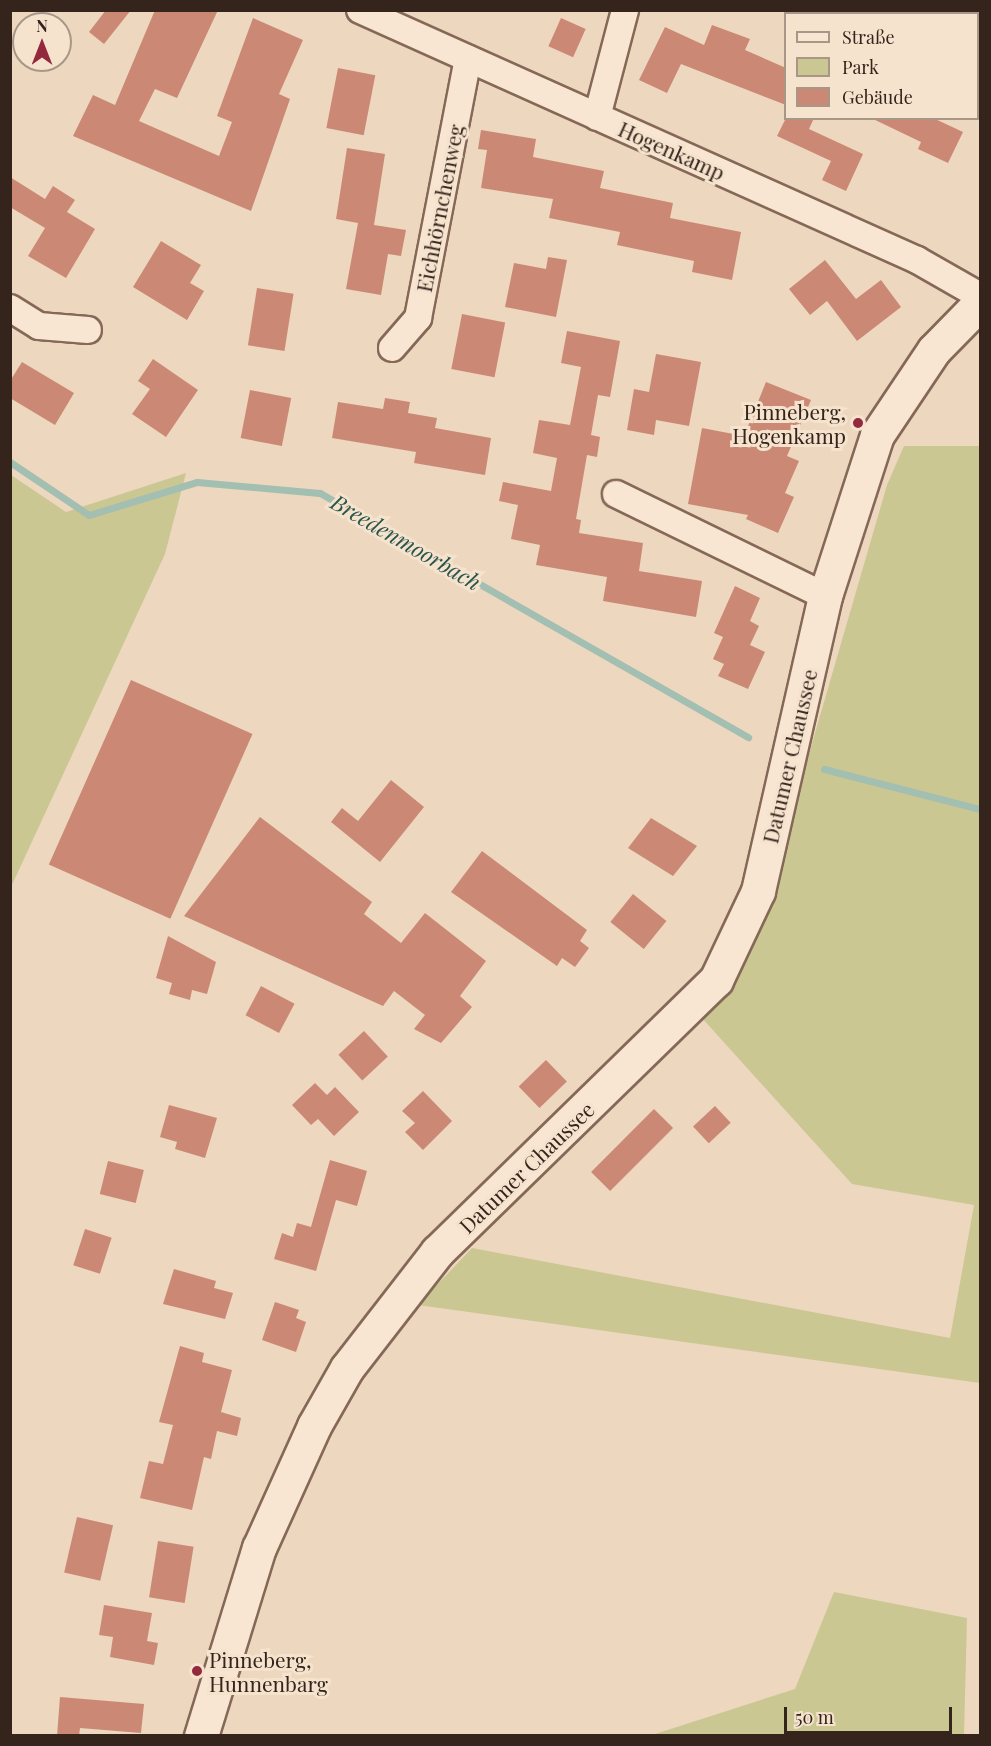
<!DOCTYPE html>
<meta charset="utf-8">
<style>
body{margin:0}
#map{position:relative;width:991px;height:1746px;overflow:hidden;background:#edd7bf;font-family:"Playfair Display",serif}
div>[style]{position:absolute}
.green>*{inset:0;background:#cbc793}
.stream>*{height:7px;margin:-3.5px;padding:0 3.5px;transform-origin:3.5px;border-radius:3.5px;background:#a2bfb1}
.building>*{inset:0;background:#cb8975;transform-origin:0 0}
.roads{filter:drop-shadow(2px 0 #856857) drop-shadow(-2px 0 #856857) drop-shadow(0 2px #856857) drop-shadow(0 -2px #856857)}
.street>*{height:26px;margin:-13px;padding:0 13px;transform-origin:13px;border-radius:13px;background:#f8e6d2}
.secondary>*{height:33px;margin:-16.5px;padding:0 16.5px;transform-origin:16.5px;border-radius:16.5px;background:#f8e6d2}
.dots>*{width:16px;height:16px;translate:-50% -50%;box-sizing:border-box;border:3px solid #f5e3ce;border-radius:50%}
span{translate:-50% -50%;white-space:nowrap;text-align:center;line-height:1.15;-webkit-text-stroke:6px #f5e3ce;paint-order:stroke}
.street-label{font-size:21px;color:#35241c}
.poi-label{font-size:21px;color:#35241c}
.right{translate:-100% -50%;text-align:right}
.left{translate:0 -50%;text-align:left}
.water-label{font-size:22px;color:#2b554b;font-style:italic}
.frame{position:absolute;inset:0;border:12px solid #35241c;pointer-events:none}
.legend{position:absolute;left:784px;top:12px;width:195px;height:108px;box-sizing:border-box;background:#f5e3ce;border:2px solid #a89787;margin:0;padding:8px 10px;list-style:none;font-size:18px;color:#35241c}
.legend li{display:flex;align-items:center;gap:12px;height:30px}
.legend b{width:30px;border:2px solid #a89787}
.north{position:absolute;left:12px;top:12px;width:60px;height:60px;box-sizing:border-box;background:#f5e3ce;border:2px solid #a89787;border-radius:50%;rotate:0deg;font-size:16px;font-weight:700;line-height:24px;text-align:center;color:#35241c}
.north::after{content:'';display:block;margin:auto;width:21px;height:27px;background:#94283c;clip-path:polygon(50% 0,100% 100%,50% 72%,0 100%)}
.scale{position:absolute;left:784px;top:1707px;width:168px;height:27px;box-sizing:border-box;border:3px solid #35241c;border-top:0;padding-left:8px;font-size:18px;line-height:21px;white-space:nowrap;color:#35241c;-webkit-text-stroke:4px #f5e3ce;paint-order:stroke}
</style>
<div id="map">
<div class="green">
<div style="clip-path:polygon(904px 446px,980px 446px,980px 1383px,418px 1305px,472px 1248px,950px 1338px,974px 1205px,852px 1184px,701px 1017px,734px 985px,776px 897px,804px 771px,887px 485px)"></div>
<div style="clip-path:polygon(186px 473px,165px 554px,11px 887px,11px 475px,66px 512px)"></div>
<div style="clip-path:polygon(834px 1592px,967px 1618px,964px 1735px,652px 1735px,795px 1689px)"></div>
</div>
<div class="stream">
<div style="left:10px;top:462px;width:95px;rotate:33.9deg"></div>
<div style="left:89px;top:515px;width:113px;rotate:-17deg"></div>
<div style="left:197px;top:482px;width:123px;rotate:5.1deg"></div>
<div style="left:320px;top:493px;width:493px;rotate:29.7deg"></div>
<div style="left:824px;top:769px;width:161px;rotate:14.4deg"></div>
</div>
<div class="building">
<div style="clip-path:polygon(106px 10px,131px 10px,104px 44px,89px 32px)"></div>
<div style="clip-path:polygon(155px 10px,218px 10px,177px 98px,155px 89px,139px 121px,219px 156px,232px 122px,217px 116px,253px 18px,303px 40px,279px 94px,290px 99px,251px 211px,73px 136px,93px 95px,115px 105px)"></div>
<div style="left:561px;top:18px;width:27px;height:31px;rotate:24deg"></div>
<div style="clip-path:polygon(712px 25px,750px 39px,745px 50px,786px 68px,786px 105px,681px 64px,667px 93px,639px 80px,665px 27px,704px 45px)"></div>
<div style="left:338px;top:68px;width:38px;height:61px;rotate:11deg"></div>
<div style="clip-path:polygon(786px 118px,814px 118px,809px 129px,863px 154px,846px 191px,822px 180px,831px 161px,777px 136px)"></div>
<div style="clip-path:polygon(871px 118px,933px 118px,963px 132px,948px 163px,918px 149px,921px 142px)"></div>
<div style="clip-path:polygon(481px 130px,536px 139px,533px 157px,604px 171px,600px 188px,673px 203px,670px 218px,741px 232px,732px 280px,692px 272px,694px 261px,617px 245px,620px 232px,549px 218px,553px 199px,481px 188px,487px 150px,478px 149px)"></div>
<div style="clip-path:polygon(347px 148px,385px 154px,374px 225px,406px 230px,401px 256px,388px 254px,381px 295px,346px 289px,358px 223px,336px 219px)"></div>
<div style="clip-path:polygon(10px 177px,45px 199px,53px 186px,75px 200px,67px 212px,95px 229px,66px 278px,28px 256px,45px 228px,10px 207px)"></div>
<div style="clip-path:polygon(161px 241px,201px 265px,190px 283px,204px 291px,187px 320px,133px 287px)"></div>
<div style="clip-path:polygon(548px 257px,567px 260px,556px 317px,505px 307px,514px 263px,546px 269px)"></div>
<div style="clip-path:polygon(825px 260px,856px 299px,881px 280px,901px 307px,857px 341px,827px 301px,810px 315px,789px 289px)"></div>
<div style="left:257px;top:288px;width:37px;height:58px;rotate:9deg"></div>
<div style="left:462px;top:314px;width:44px;height:56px;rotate:11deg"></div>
<div style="clip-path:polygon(567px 331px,620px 341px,610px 397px,598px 395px,591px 435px,600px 437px,597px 457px,587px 455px,576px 519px,581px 520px,579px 533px,643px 543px,639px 571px,702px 581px,696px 617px,603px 601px,607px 577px,536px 565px,540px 545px,511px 539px,518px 505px,499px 501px,503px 482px,551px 491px,557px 458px,533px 453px,539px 420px,570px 425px,581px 367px,561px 363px)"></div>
<div style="clip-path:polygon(656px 354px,701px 362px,689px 426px,656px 420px,654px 435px,627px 430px,634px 389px,649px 392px)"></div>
<div style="clip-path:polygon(153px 359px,198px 390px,166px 437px,132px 414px,150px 389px,138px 381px)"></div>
<div style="clip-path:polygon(22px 362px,74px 393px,55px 425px,10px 398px,10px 381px)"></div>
<div style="clip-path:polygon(766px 382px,811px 400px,787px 456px,799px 461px,785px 493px,794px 497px,778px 533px,746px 519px,748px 515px,688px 504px,702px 428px,744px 436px)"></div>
<div style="left:250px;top:390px;width:42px;height:49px;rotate:11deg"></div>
<div style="clip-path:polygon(385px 398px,410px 402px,408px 413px,437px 418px,435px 428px,491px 438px,485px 475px,414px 463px,416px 452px,332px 438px,338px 402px,383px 409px)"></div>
<div style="clip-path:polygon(735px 586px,760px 598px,750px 621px,759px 626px,750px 645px,765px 652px,748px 689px,718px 676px,724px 664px,713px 659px,723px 637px,714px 633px)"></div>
<div style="left:131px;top:680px;width:133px;height:202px;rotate:24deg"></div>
<div style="clip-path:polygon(391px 780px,424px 807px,380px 862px,331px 822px,342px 808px,358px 821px)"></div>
<div style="clip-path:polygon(260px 817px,372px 902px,364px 914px,401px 943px,425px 913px,486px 961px,460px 996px,472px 1007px,441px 1043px,414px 1029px,425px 1015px,394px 991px,383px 1006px,184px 916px)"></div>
<div style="clip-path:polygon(651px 818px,697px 846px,673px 876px,628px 848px)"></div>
<div style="clip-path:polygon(482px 851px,587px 930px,580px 941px,589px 948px,575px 967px,562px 958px,557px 966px,451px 892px)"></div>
<div style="left:633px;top:894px;width:43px;height:36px;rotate:39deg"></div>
<div style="clip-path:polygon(168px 936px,216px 962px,207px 994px,192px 990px,190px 1000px,169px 994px,172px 983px,156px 978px)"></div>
<div style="left:261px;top:986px;width:38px;height:33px;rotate:28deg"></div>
<div style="left:364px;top:1031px;width:35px;height:35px;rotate:47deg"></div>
<div style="left:546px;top:1060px;width:30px;height:38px;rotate:46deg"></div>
<div style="clip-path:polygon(315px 1083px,327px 1095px,335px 1087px,359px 1112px,334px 1136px,318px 1119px,311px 1125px,292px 1105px)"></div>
<div style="clip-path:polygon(423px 1091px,452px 1121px,423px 1150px,405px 1132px,415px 1123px,402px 1111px)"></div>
<div style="clip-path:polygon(169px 1105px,217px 1118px,205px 1158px,175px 1149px,177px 1142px,160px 1137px)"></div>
<div style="left:715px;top:1106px;width:23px;height:30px;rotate:47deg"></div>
<div style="left:654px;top:1109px;width:27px;height:89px;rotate:45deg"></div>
<div style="clip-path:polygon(330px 1160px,367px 1171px,357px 1206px,336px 1200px,316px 1271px,274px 1259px,282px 1233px,293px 1237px,297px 1223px,311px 1227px)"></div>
<div style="left:108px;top:1161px;width:37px;height:34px;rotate:14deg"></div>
<div style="left:85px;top:1229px;width:28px;height:38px;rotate:18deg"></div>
<div style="clip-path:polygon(174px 1269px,216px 1281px,214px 1288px,233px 1293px,225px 1319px,163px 1304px)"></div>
<div style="clip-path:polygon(275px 1302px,299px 1310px,296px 1318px,306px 1322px,296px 1352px,262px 1340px)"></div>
<div style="clip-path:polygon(180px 1346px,204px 1353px,202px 1362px,232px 1370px,221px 1412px,241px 1418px,237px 1436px,217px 1431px,211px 1459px,204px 1457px,192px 1510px,140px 1498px,149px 1461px,163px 1464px,173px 1425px,159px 1422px)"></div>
<div style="left:77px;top:1517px;width:37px;height:57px;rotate:13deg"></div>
<div style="left:158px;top:1541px;width:36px;height:57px;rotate:9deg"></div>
<div style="clip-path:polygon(104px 1605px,152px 1613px,147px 1641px,158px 1643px,154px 1665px,110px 1657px,113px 1637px,99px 1635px)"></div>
<div style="clip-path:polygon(60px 1697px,144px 1704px,141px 1733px,80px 1728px,79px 1736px,57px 1736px)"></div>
</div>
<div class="roads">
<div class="street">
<div style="left:360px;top:10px;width:611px;rotate:24.17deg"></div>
<div style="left:917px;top:260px;width:73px;rotate:29.7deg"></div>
<div style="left:597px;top:117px;width:111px;rotate:-75.3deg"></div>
<div style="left:10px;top:308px;width:34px;rotate:32deg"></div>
<div style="left:39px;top:326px;width:49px;rotate:4.7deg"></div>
<div style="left:392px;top:348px;width:40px;rotate:-49deg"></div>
<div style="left:418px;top:318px;width:264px;rotate:-79.1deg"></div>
<div style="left:616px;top:494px;width:233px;rotate:26deg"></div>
</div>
<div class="secondary">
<div style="left:201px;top:1736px;width:197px;rotate:-72.9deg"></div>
<div style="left:259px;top:1548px;width:134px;rotate:-65.7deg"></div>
<div style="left:314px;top:1426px;width:67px;rotate:-60.4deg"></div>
<div style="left:347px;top:1368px;width:147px;rotate:-52.2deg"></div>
<div style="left:437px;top:1252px;width:390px;rotate:-44.3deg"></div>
<div style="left:716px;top:980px;width:98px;rotate:-64.7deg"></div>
<div style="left:758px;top:891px;width:303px;rotate:-77.2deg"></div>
<div style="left:825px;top:596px;width:169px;rotate:-72.1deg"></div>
<div style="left:877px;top:435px;width:102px;rotate:-56.2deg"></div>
<div style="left:934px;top:350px;width:66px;rotate:-45.6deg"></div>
</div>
</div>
<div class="dots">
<div style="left:858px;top:423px;background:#94283c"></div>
<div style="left:197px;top:1671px;background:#94283c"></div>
</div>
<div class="street-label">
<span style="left:672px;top:150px;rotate:24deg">Hogenkamp</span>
<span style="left:439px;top:208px;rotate:-79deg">Eichhörnchenweg</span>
<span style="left:789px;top:756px;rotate:-77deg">Datumer Chaussee</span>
<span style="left:526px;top:1167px;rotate:-44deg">Datumer Chaussee</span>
</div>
<div class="poi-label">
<span class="right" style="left:846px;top:423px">Pinneberg,<br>Hogenkamp</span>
<span class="left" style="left:209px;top:1671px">Pinneberg,<br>Hunnenbarg</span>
</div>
<div class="water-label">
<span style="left:406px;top:542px;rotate:30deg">Breedenmoorbach</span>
</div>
<div class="frame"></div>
<ul class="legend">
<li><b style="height:8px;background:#f8e6d2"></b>Straße</li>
<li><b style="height:16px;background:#cbc793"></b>Park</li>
<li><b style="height:16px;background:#cb8975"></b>Gebäude</li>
</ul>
<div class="north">N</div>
<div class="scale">50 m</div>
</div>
